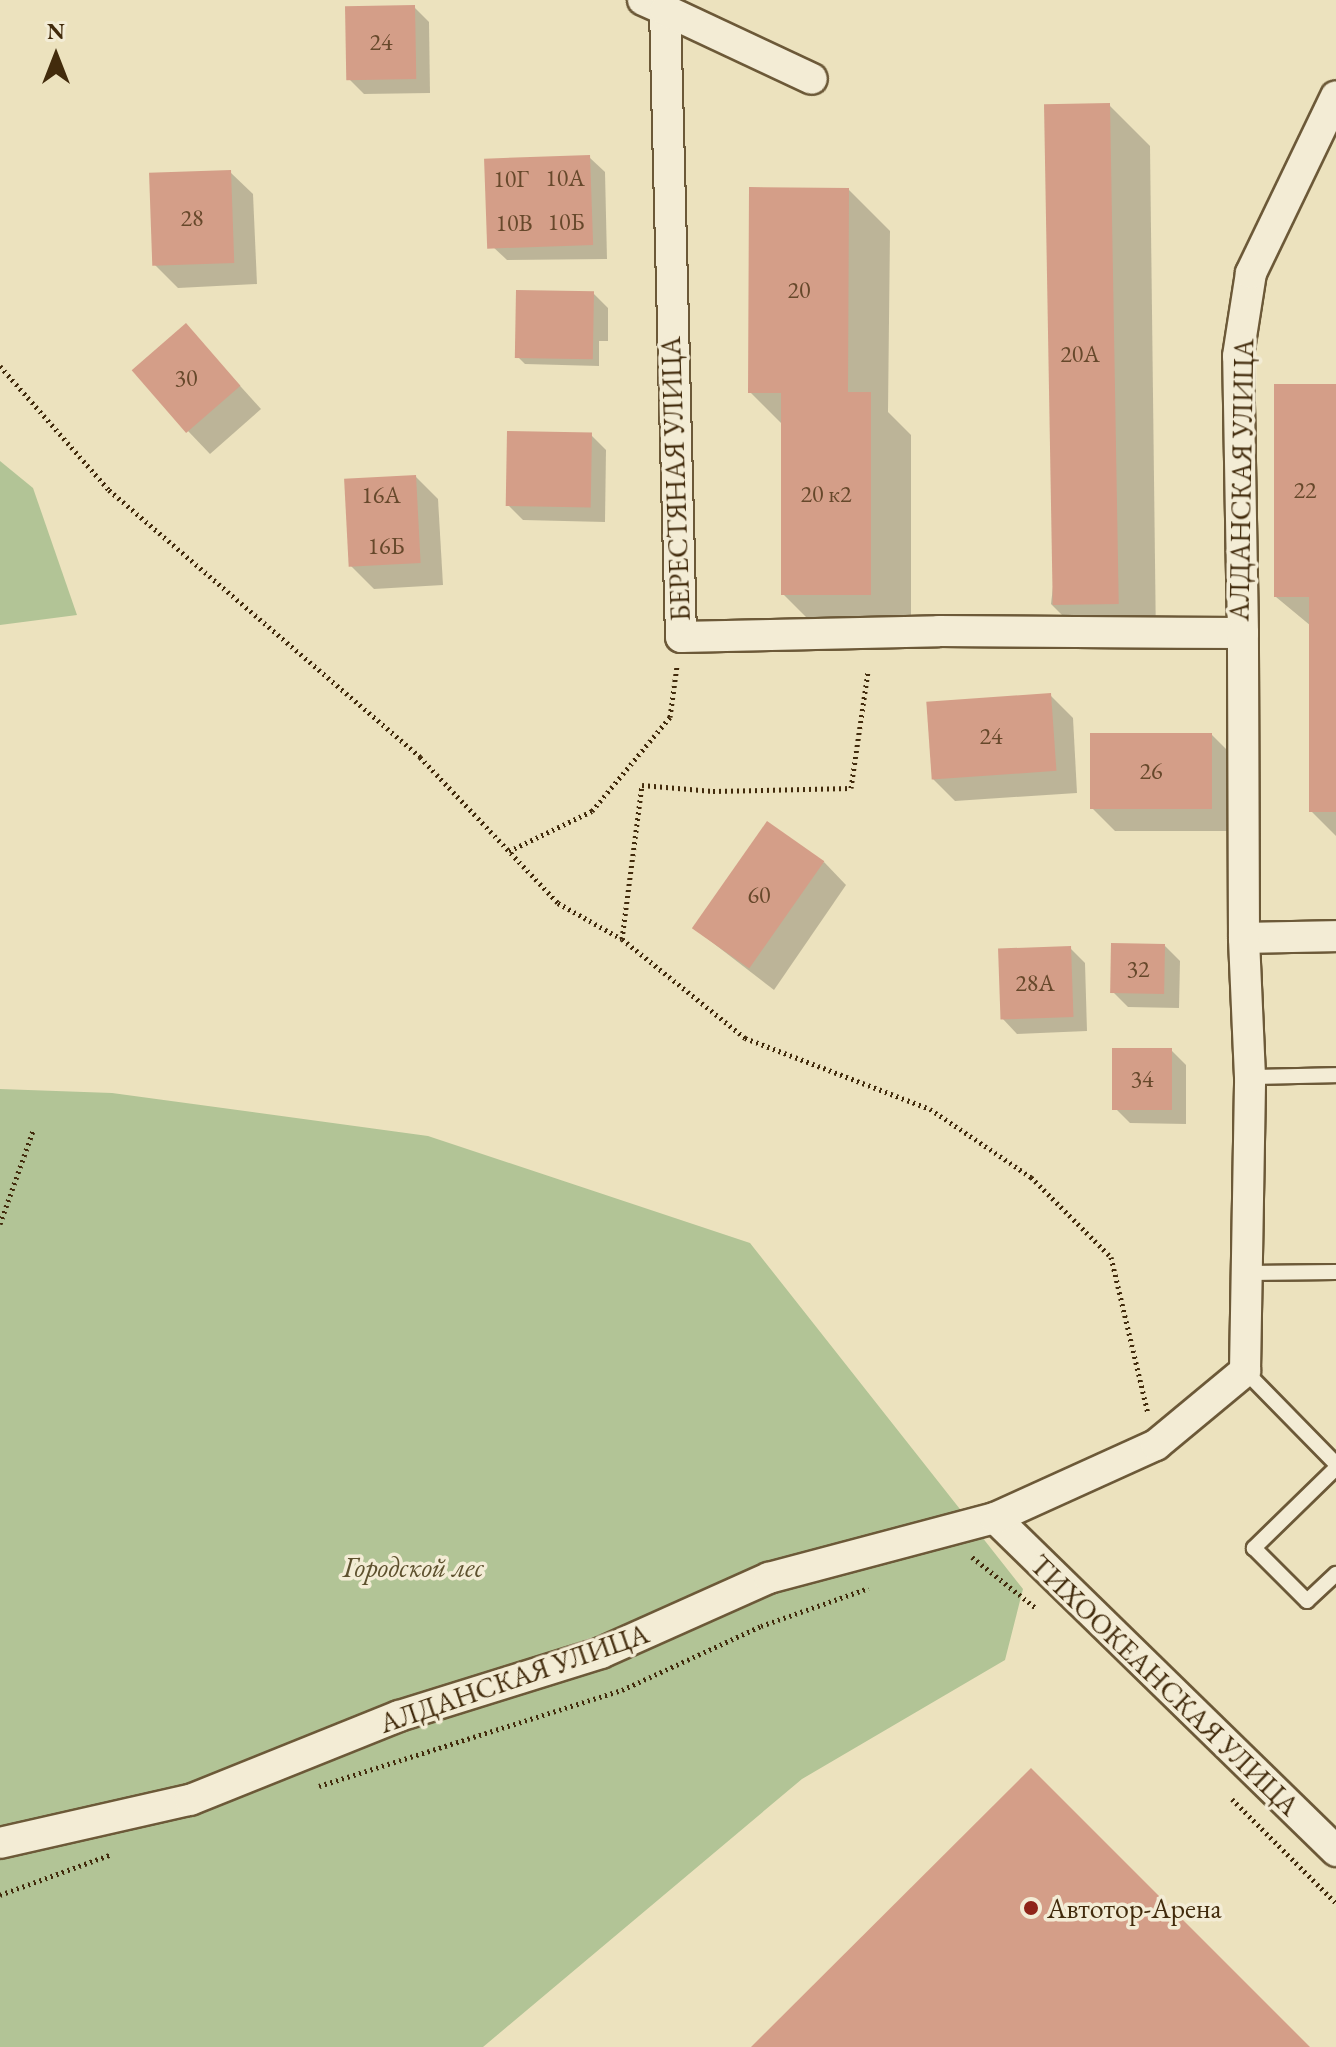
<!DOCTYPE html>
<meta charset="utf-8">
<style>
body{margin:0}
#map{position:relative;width:1336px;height:2047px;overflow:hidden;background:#ece2be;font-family:"EB Garamond",serif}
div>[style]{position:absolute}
.green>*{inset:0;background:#b2c496}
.shadow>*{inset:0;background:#0003}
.building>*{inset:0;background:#d49e88;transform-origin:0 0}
.path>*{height:5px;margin-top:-2.5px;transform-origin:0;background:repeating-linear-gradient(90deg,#422b0c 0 2px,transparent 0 6px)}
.roads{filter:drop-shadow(2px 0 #6c5938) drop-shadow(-2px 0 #6c5938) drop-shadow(0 2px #6c5938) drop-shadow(0 -2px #6c5938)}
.lane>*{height:14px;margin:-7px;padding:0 7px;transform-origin:7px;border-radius:7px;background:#f3ecd5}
.street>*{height:30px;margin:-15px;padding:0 15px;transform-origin:15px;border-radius:15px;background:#f3ecd5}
.dots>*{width:22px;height:22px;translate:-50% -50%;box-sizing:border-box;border:4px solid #f3ecd5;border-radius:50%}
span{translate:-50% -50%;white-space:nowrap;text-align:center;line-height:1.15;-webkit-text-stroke:7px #f3ecd5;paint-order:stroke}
.number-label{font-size:24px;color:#66482b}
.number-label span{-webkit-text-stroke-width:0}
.street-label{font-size:28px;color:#422b0c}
.park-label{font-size:28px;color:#5e512e;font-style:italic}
.poi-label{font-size:28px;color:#422b0c}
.left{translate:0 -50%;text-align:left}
.north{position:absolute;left:16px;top:16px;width:80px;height:80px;-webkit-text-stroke:6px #f3ecd5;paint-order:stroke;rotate:0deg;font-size:22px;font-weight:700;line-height:32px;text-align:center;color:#422b0c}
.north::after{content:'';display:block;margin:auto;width:28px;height:36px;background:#422b0c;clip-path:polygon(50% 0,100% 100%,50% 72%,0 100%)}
</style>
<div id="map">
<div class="green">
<div style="clip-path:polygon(0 461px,33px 488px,77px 615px,0 625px)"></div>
<div style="clip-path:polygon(0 1089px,112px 1093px,428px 1136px,750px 1243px,1023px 1589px,1005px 1660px,802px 1779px,483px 2047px,0 2047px)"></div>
</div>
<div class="shadow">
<div style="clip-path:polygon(414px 7px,429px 22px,430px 93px,364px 94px,349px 79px)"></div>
<div style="clip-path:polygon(1109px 105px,1150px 146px,1156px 644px,1092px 645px,1051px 604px)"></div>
<div style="clip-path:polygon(589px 157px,605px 172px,607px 259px,507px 260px,491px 245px)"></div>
<div style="clip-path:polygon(230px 172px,253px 194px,257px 284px,178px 288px,155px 265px)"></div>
<div style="clip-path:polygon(849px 190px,890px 231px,888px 412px,911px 435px,911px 635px,824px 635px,783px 594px,783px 425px,750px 392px)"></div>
<div style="clip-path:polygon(593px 293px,608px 308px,608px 341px,599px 341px,599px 366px,525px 364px,518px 357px)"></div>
<div style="clip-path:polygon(186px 326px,261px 409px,210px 454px,188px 431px)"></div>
<div style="clip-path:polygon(1336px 386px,1336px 836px,1311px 811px,1311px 626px,1276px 597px)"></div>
<div style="clip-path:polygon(591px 435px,606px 450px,605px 522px,523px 520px,508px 505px)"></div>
<div style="clip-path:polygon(416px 477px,438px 499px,443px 585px,374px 589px,351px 566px)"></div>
<div style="clip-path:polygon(1050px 695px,1073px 718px,1077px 793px,955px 801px,933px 779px)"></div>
<div style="clip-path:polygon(1212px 735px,1234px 757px,1234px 831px,1115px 831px,1092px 808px)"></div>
<div style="clip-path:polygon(824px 862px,846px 885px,774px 990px,695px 929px)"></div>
<div style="clip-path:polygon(1165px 946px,1180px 961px,1179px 1008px,1128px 1007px,1113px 992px)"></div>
<div style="clip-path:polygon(1070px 948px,1085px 963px,1087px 1031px,1017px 1034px,1002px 1018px)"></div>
<div style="clip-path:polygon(1171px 1050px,1186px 1065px,1186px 1124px,1130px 1123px,1115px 1108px)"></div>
</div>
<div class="building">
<div style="left:415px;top:5px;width:74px;height:70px;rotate:89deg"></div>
<div style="left:1110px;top:103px;width:501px;height:66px;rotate:89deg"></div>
<div style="left:590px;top:155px;width:90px;height:106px;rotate:88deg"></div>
<div style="left:231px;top:170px;width:93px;height:82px;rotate:88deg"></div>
<div style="clip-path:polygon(749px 187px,849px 188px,848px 392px,871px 392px,871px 595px,781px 595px,781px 393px,748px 393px)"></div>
<div style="left:516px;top:290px;width:78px;height:68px;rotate:1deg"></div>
<div style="left:186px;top:323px;width:83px;height:72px;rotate:49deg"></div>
<div style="clip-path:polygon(1274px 384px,1336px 384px,1336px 812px,1309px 812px,1309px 597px,1274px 597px)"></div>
<div style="left:507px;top:431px;width:85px;height:75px;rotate:1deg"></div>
<div style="left:416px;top:475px;width:88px;height:72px;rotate:87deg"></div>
<div style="left:1051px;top:693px;width:78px;height:125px;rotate:86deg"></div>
<div style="left:1090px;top:733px;width:122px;height:76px"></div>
<div style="left:767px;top:821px;width:70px;height:131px;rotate:35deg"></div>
<div style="left:1165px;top:944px;width:50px;height:54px;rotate:91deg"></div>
<div style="left:1071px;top:946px;width:71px;height:73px;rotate:88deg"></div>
<div style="left:1172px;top:1048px;width:62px;height:60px;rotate:90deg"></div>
<div style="clip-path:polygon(1031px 1768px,1310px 2047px,751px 2047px)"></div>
</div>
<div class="path">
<div style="left:0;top:366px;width:165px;rotate:48.7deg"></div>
<div style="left:109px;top:490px;width:410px;rotate:40.6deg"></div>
<div style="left:420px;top:757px;width:201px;rotate:46.6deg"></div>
<div style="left:558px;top:903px;width:73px;rotate:29.4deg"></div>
<div style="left:622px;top:939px;width:158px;rotate:38.8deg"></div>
<div style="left:745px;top:1038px;width:198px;rotate:21deg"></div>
<div style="left:930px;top:1109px;width:122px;rotate:34deg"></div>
<div style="left:1031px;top:1177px;width:113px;rotate:45deg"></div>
<div style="left:1111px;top:1257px;width:160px;rotate:76.7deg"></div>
<div style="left:509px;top:851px;width:92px;rotate:-25.7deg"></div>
<div style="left:592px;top:811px;width:122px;rotate:-50.3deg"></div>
<div style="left:670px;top:717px;width:51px;rotate:-82.2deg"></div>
<div style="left:622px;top:939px;width:155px;rotate:-82.6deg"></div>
<div style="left:642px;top:785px;width:71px;rotate:4.8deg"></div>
<div style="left:713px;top:791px;width:138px;rotate:-1.2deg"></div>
<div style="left:851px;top:788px;width:118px;rotate:-81.7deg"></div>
<div style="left:0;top:1224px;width:99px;rotate:-70.5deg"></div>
<div style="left:972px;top:1557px;width:82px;rotate:38.6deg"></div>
<div style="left:319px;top:1786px;width:318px;rotate:-17.6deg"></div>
<div style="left:622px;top:1690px;width:153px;rotate:-24.7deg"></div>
<div style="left:761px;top:1626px;width:114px;rotate:-19.4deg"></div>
<div style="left:1232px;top:1799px;width:147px;rotate:45deg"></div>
<div style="left:0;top:1895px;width:119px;rotate:-20.1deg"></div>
</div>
<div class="roads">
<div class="lane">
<div style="left:1250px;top:1077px;width:86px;rotate:-1.3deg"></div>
<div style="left:1248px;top:1273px;width:88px;rotate:-0.7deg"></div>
<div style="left:1245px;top:1371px;width:130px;rotate:45.6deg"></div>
<div style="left:1336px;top:1468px;width:115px;rotate:135.7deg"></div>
<div style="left:1254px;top:1548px;width:75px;rotate:45deg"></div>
<div style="left:1307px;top:1601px;width:40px;rotate:-43deg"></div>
</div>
<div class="street">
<div style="left:643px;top:0;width:24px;rotate:24deg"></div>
<div style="left:665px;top:10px;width:627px;rotate:88.54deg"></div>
<div style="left:681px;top:637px;width:258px;rotate:-1.3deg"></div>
<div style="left:939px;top:631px;width:304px;rotate:0.4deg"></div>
<div style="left:1243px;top:633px;width:277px;rotate:-91deg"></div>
<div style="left:1238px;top:356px;width:84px;rotate:-81.1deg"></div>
<div style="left:1251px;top:273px;width:196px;rotate:-64.3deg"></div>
<div style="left:665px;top:10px;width:162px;rotate:25.1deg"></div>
<div style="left:1244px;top:938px;width:92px;rotate:-1.2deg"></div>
<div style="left:995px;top:1518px;width:477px;rotate:44.3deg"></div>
<div style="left:0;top:1843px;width:195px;rotate:-12.8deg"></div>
<div style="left:190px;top:1800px;width:225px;rotate:-21.9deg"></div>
<div style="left:399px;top:1716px;width:212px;rotate:-17.3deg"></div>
<div style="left:601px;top:1653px;width:184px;rotate:-24.1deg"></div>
<div style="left:769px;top:1578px;width:234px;rotate:-14.9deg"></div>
<div style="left:995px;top:1518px;width:177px;rotate:-24.4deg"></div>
<div style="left:1156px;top:1445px;width:116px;rotate:-39.7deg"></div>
<div style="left:1245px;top:1371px;width:294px;rotate:-89deg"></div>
<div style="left:1250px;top:1077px;width:139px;rotate:-92.5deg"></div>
<div style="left:1244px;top:938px;width:305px;rotate:-90.2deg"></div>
</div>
</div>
<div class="dots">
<div style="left:1031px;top:1908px;background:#8f2418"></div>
</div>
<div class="number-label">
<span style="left:381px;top:42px">24</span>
<span style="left:565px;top:178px">10А</span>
<span style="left:511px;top:179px">10Г</span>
<span style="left:192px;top:218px">28</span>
<span style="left:566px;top:222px">10Б</span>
<span style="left:514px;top:223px">10В</span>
<span style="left:799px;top:290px">20</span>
<span style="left:1080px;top:354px">20А</span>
<span style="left:186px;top:378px">30</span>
<span style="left:1305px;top:490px">22</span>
<span style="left:826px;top:494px">20 к2</span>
<span style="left:381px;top:495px">16А</span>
<span style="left:386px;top:546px">16Б</span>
<span style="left:991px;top:736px">24</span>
<span style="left:1151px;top:771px">26</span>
<span style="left:759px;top:895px">60</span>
<span style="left:1138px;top:969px">32</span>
<span style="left:1035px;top:983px">28А</span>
<span style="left:1142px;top:1079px">34</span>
</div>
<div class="street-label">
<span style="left:675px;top:479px;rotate:-92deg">БЕРЕСТЯНАЯ УЛИЦА</span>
<span style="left:1241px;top:480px;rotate:-89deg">АЛДАНСКАЯ УЛИЦА</span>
<span style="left:514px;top:1678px;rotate:-19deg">АЛДАНСКАЯ УЛИЦА</span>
<span style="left:1165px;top:1685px;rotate:44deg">ТИХООКЕАНСКАЯ УЛИЦА</span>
</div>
<div class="park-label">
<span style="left:413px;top:1567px">Городской лес</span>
</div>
<div class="poi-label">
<span class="left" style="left:1047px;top:1908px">Автотор-Арена</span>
</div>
<div class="north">N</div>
</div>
